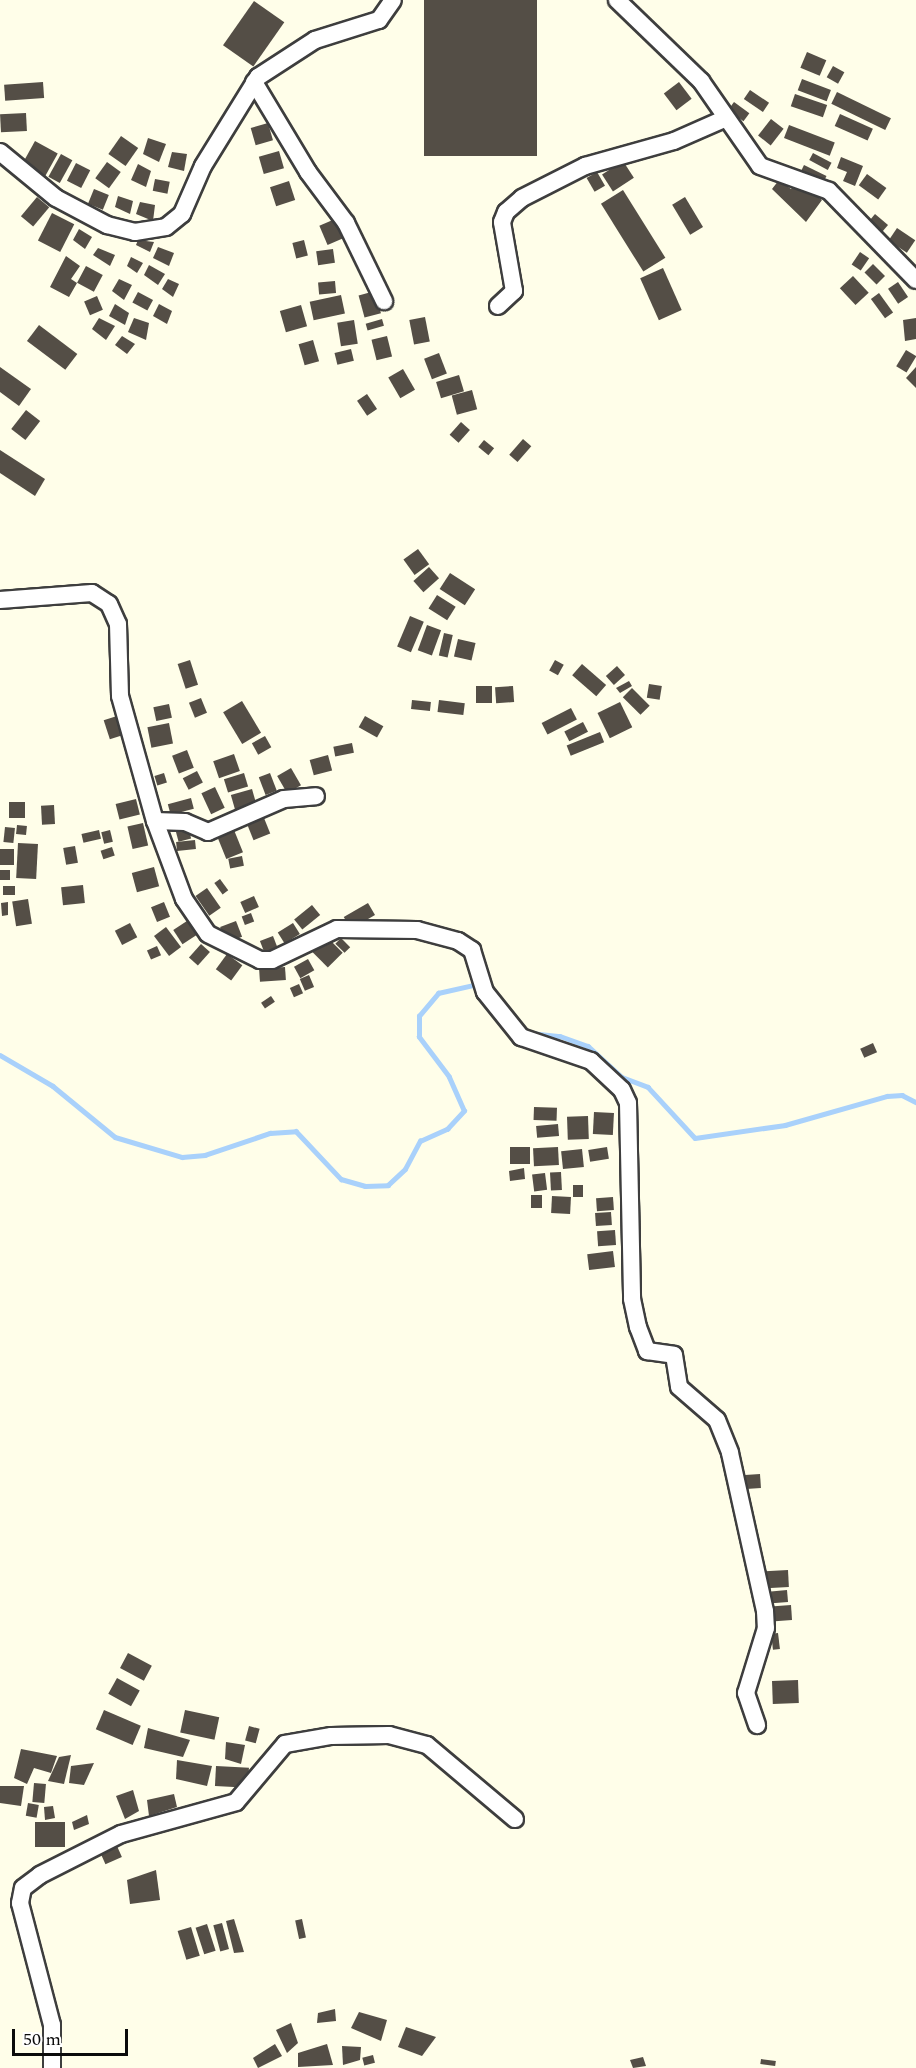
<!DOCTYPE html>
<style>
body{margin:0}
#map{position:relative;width:916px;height:2068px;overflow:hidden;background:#fffee9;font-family:Spectral,serif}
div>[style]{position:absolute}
.stream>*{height:4.5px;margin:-2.25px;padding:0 2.25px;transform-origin:2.25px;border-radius:2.25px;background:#a9d1fb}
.building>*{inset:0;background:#544e46;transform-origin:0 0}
.roads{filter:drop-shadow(2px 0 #3e3e3e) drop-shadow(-2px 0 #3e3e3e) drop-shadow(0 2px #3e3e3e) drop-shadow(0 -2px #3e3e3e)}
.minor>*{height:16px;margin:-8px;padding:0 8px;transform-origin:8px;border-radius:8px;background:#fff}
span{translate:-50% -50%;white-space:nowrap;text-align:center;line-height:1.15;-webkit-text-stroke:6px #fff;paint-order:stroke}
.scale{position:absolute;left:12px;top:2029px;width:116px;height:27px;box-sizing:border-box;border:3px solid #0b0b0b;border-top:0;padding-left:8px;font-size:18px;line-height:21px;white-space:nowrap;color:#0b0b0b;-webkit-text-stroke:4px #fff;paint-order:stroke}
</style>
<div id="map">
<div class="stream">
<div style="left:530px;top:1033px;width:30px;rotate:6deg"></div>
<div style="left:560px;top:1036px;width:30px;rotate:20deg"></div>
<div style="left:588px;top:1046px;width:46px;rotate:42.4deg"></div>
<div style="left:622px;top:1077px;width:28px;rotate:21deg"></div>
<div style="left:648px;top:1087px;width:69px;rotate:47.3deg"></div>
<div style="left:695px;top:1138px;width:91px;rotate:-8.2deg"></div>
<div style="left:785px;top:1125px;width:106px;rotate:-15.9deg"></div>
<div style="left:887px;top:1096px;width:15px;rotate:-4deg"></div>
<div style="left:902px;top:1095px;width:16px;rotate:27deg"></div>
<div style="left:0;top:1055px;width:61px;rotate:30.3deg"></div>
<div style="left:53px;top:1086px;width:80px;rotate:39.4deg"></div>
<div style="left:115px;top:1137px;width:70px;rotate:16.6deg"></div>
<div style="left:182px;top:1157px;width:23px;rotate:-5deg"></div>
<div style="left:205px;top:1155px;width:69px;rotate:-18.7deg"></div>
<div style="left:270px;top:1133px;width:26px;rotate:-4deg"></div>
<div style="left:296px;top:1131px;width:66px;rotate:46.8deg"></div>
<div style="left:341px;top:1179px;width:25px;rotate:16deg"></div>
<div style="left:365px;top:1186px;width:23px;rotate:-2deg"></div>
<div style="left:388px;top:1185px;width:23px;rotate:-43deg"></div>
<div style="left:405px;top:1169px;width:32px;rotate:-62deg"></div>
<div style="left:420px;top:1141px;width:30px;rotate:-24deg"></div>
<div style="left:447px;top:1129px;width:25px;rotate:-47deg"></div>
<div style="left:464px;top:1111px;width:37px;rotate:-114deg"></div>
<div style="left:449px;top:1077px;width:50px;rotate:-126.9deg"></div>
<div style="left:419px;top:1037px;width:21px;rotate:-90deg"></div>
<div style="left:419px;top:1016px;width:30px;rotate:-50deg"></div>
<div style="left:438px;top:993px;width:41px;rotate:-12.7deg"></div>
</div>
<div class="building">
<div style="left:424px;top:0;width:113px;height:156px"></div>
<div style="left:254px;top:1px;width:37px;height:54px;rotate:35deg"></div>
<div style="left:807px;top:52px;width:21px;height:17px;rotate:23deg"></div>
<div style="left:833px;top:66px;width:13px;height:13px;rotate:29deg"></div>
<div style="left:802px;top:79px;width:31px;height:12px;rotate:21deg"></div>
<div style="left:43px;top:82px;width:16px;height:39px;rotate:86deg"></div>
<div style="left:679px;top:82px;width:21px;height:19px;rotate:53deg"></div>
<div style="left:750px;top:90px;width:23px;height:11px;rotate:34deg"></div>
<div style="left:837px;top:92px;width:60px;height:13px;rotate:26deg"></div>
<div style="left:795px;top:94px;width:34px;height:13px;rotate:19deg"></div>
<div style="left:734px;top:102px;width:19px;height:10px;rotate:36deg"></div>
<div style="left:26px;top:113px;width:18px;height:26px;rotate:87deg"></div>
<div style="left:840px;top:114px;width:36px;height:13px;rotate:24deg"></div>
<div style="left:771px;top:119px;width:16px;height:21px;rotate:38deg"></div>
<div style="left:268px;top:123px;width:18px;height:18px;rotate:74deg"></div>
<div style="left:789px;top:125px;width:49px;height:14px;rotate:21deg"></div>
<div style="left:121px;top:136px;width:21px;height:22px;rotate:35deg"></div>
<div style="clip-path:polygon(148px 138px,166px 144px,159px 162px,143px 154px)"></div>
<div style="left:35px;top:141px;width:26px;height:26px;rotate:29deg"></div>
<div style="left:279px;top:151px;width:18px;height:21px;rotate:74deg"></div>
<div style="clip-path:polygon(172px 152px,187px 154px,184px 171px,168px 167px)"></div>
<div style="left:813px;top:153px;width:21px;height:8px;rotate:28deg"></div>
<div style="left:61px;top:154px;width:13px;height:26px;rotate:29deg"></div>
<div style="clip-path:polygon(841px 157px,863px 166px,855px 186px,843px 181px,847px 172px,837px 168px)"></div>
<div style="left:623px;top:161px;width:20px;height:25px;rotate:57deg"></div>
<div style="left:107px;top:162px;width:17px;height:20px;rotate:36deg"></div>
<div style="left:76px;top:163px;width:16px;height:20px;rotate:27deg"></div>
<div style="clip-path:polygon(138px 164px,151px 171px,146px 187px,131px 180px)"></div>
<div style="left:804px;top:165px;width:25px;height:8px;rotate:26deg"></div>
<div style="left:597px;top:172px;width:16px;height:12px;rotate:60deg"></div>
<div style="left:867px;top:174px;width:24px;height:14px;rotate:36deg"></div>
<div style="left:155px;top:179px;width:15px;height:12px;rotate:11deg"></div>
<div style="clip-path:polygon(779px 180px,791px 189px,797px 181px,822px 200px,806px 222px,772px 189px)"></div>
<div style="left:289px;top:181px;width:20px;height:20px;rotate:72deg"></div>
<div style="left:94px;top:189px;width:16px;height:16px;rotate:22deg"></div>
<div style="left:623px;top:190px;width:80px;height:26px;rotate:58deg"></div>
<div style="clip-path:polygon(118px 196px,133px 201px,130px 214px,115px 207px)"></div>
<div style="left:37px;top:197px;width:16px;height:25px;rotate:40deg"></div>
<div style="left:685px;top:197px;width:35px;height:15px;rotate:59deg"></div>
<div style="clip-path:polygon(140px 202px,155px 205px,153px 221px,136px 214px)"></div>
<div style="left:52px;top:213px;width:25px;height:31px;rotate:27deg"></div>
<div style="left:875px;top:214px;width:17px;height:10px;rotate:40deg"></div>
<div style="left:335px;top:219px;width:21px;height:17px;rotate:67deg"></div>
<div style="left:897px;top:228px;width:22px;height:15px;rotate:34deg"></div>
<div style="clip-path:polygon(79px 229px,92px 237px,85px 249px,73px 240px)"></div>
<div style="clip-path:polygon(138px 240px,154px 242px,150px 252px,136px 245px)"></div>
<div style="left:304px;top:240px;width:16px;height:12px;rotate:76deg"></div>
<div style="clip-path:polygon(158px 247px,174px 253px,169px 266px,153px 258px)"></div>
<div style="clip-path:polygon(98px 248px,115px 255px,110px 266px,93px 255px)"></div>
<div style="left:333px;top:249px;width:14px;height:17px;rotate:82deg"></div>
<div style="left:860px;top:252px;width:11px;height:15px;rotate:34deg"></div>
<div style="clip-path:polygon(66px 256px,80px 266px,71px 279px,77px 283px,69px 297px,50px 287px)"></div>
<div style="clip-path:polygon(131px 257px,143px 263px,137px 273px,127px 266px)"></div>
<div style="left:873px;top:264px;width:17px;height:12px;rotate:45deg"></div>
<div style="clip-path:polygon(149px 265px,165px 274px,158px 285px,144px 275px)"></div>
<div style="left:86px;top:266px;width:19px;height:19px;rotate:28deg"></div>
<div style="left:663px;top:268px;width:46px;height:25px;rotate:66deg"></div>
<div style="left:853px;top:276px;width:23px;height:18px;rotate:47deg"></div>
<div style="clip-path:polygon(119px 279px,132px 285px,124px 300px,112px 291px)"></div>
<div style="clip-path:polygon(168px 279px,179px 284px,173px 297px,162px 289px)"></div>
<div style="left:335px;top:281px;width:12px;height:17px;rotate:85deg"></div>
<div style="left:898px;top:282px;width:18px;height:12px;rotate:56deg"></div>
<div style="left:375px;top:291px;width:23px;height:17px;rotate:75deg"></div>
<div style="left:138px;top:292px;width:17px;height:12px;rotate:28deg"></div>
<div style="left:879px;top:293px;width:24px;height:10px;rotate:54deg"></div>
<div style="left:341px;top:295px;width:19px;height:32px;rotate:78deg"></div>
<div style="left:97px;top:296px;width:15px;height:14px;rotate:67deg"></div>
<div style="clip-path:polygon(115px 304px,129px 313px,125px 325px,109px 316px)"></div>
<div style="clip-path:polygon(159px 304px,172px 311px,167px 324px,153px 316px)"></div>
<div style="left:301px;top:305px;width:22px;height:22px;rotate:74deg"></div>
<div style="left:425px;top:317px;width:25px;height:16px;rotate:79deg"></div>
<div style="clip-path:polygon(99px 318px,115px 326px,106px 340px,92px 329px)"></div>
<div style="clip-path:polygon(134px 318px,149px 323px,146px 340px,128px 332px)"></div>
<div style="clip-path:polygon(916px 318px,916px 339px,905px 341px,903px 320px)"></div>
<div style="left:382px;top:319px;width:7px;height:17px;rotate:74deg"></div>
<div style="left:354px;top:320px;width:24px;height:17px;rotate:81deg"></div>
<div style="left:39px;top:325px;width:48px;height:20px;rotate:37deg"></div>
<div style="clip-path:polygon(122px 336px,135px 344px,127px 354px,115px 345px)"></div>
<div style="left:387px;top:336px;width:21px;height:16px;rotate:76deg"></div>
<div style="left:313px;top:340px;width:22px;height:15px;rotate:74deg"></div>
<div style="left:351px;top:349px;width:12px;height:17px;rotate:76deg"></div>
<div style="left:906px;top:350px;width:12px;height:19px;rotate:31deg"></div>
<div style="left:439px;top:353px;width:22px;height:16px;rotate:69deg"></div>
<div style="clip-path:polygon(0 367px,31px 389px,19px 406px,0 392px)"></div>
<div style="clip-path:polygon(916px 367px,916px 388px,906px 378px)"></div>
<div style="left:403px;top:369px;width:24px;height:17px;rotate:60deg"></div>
<div style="left:459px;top:375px;width:17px;height:24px;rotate:73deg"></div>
<div style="left:472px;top:390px;width:20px;height:21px;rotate:75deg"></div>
<div style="left:367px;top:394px;width:18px;height:12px;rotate:56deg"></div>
<div style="left:26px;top:410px;width:18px;height:24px;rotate:38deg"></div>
<div style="left:461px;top:422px;width:12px;height:17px;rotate:42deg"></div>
<div style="left:523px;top:439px;width:11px;height:21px;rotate:41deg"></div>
<div style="left:484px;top:440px;width:13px;height:9px;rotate:39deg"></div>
<div style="clip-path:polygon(0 450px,45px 479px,35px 496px,0 473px)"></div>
<div style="left:418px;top:549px;width:19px;height:18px;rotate:54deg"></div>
<div style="left:429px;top:567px;width:15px;height:21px;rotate:48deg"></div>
<div style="left:450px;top:573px;width:30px;height:19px;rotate:33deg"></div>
<div style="left:437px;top:595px;width:22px;height:16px;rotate:32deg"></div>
<div style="left:410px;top:616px;width:15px;height:33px;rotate:23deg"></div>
<div style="left:427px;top:625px;width:15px;height:27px;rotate:20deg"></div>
<div style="left:444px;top:633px;width:9px;height:23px;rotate:13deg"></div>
<div style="left:458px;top:639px;width:18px;height:18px;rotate:13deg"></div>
<div style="left:190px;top:660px;width:26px;height:13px;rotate:72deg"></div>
<div style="left:555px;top:660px;width:10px;height:12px;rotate:29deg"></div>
<div style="left:582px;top:664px;width:32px;height:15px;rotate:41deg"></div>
<div style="left:617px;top:666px;width:12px;height:15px;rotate:48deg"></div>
<div style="clip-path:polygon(629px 681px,632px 686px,620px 693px,616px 688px)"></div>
<div style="left:649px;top:684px;width:13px;height:14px;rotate:9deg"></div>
<div style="left:476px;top:686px;width:16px;height:17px"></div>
<div style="left:513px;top:686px;width:16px;height:18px;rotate:86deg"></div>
<div style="left:632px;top:688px;width:25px;height:13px;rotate:45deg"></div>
<div style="left:201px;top:698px;width:16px;height:13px;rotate:68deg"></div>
<div style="left:412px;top:700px;width:19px;height:9px;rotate:6deg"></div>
<div style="left:439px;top:700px;width:26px;height:12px;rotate:7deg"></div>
<div style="left:242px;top:701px;width:37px;height:22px;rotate:59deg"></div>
<div style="left:620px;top:702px;width:28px;height:25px;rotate:64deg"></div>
<div style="left:169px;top:704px;width:14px;height:16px;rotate:78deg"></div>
<div style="left:571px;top:708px;width:13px;height:33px;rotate:63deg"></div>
<div style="left:117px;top:716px;width:20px;height:14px;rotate:72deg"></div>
<div style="left:365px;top:716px;width:21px;height:13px;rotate:29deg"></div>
<div style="left:583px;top:722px;width:11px;height:21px;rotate:63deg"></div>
<div style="left:169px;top:723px;width:21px;height:22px;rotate:79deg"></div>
<div style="left:600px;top:732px;width:11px;height:36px;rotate:68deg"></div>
<div style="left:265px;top:736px;width:13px;height:15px;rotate:61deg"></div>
<div style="left:352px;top:743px;width:10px;height:19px;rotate:79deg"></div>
<div style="left:187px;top:750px;width:19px;height:16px;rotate:69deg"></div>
<div style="left:234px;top:754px;width:18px;height:22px;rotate:71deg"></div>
<div style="left:328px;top:755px;width:16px;height:19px;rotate:75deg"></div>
<div style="left:291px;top:768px;width:20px;height:16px;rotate:60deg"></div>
<div style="left:197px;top:771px;width:13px;height:16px;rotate:63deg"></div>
<div style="left:164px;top:773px;width:10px;height:10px;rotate:73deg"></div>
<div style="left:244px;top:773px;width:14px;height:21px;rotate:73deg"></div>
<div style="left:270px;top:773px;width:19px;height:12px;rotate:69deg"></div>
<div style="left:215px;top:787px;width:23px;height:15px;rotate:65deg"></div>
<div style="left:252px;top:789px;width:18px;height:22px;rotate:74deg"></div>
<div style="left:191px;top:798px;width:11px;height:24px;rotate:75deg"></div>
<div style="left:136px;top:799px;width:16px;height:21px;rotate:76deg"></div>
<div style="left:9px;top:802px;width:16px;height:16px"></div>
<div style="left:54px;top:805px;width:19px;height:13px;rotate:87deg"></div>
<div style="left:262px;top:813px;width:22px;height:18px;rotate:68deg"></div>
<div style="left:143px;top:823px;width:23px;height:16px;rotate:77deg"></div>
<div style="left:187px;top:823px;width:16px;height:13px;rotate:75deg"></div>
<div style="left:17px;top:825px;width:10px;height:9px;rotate:6deg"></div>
<div style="left:5px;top:827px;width:10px;height:15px;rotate:6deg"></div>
<div style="left:99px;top:830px;width:9px;height:18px;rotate:77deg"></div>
<div style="left:110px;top:830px;width:12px;height:9px;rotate:76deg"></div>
<div style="left:234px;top:830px;width:24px;height:18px;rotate:68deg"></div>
<div style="left:195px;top:840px;width:9px;height:19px;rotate:84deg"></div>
<div style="left:18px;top:843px;width:20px;height:35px;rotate:3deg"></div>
<div style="left:75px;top:846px;width:17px;height:12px;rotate:80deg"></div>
<div style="left:112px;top:847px;width:9px;height:12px;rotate:72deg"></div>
<div style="left:0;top:849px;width:14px;height:16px"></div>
<div style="left:242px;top:856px;width:10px;height:14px;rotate:79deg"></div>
<div style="left:154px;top:867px;width:20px;height:23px;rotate:75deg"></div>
<div style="left:0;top:870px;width:10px;height:10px"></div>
<div style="left:220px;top:879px;width:14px;height:7px;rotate:54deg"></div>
<div style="left:83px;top:885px;width:18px;height:22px;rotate:84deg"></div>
<div style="left:3px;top:886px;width:12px;height:9px"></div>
<div style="left:207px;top:888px;width:24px;height:14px;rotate:55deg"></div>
<div style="left:254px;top:896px;width:12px;height:15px;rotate:66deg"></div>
<div style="left:28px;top:899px;width:25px;height:16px;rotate:81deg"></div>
<div style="clip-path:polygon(8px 902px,8px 915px,2px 916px,1px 903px)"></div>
<div style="left:164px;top:902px;width:16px;height:14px;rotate:68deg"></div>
<div style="left:368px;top:903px;width:14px;height:28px;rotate:60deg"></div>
<div style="left:312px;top:905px;width:13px;height:23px;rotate:51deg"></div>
<div style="left:251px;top:913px;width:9px;height:10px;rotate:69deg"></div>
<div style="left:190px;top:919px;width:17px;height:20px;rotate:57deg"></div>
<div style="left:236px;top:921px;width:17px;height:17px;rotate:69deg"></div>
<div style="left:130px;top:923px;width:16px;height:17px;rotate:63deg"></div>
<div style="left:293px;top:923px;width:13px;height:18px;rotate:58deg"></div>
<div style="left:166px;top:927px;width:25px;height:15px;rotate:53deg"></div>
<div style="left:325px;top:935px;width:25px;height:21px;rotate:45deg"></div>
<div style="left:273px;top:936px;width:14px;height:14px;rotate:69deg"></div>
<div style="left:341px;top:938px;width:13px;height:8px;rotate:45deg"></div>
<div style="left:201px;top:944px;width:12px;height:18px;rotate:42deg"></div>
<div style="left:157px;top:946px;width:10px;height:11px;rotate:66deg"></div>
<div style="left:227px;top:954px;width:19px;height:19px;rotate:36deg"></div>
<div style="left:308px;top:959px;width:13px;height:16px;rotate:61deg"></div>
<div style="left:285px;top:967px;width:13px;height:26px;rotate:86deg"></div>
<div style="left:309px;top:975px;width:13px;height:10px;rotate:67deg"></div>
<div style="left:299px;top:984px;width:10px;height:10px;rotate:66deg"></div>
<div style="left:271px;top:996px;width:7px;height:12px;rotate:56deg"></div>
<div style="left:873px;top:1043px;width:10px;height:14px;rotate:66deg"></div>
<div style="left:534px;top:1107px;width:23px;height:13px;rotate:2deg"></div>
<div style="left:594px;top:1112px;width:20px;height:22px;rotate:3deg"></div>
<div style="left:588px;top:1116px;width:23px;height:21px;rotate:88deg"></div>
<div style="left:558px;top:1124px;width:12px;height:22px;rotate:85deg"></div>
<div style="left:530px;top:1147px;width:17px;height:20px;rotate:90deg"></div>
<div style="left:558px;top:1147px;width:18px;height:25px;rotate:87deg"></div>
<div style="left:607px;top:1147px;width:12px;height:19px;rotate:81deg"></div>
<div style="left:582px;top:1149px;width:18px;height:21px;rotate:84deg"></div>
<div style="clip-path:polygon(524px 1168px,525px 1179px,510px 1181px,509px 1171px)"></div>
<div style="left:561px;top:1172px;width:18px;height:11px;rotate:87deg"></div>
<div style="left:545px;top:1173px;width:17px;height:13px;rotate:83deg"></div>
<div style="left:573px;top:1185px;width:10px;height:12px"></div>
<div style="left:531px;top:1195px;width:11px;height:13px"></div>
<div style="left:552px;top:1196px;width:19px;height:17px;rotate:3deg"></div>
<div style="left:613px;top:1197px;width:13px;height:17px;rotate:86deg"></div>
<div style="left:611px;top:1212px;width:13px;height:16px;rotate:86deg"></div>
<div style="left:615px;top:1230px;width:15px;height:18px;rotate:86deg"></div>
<div style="left:613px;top:1251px;width:16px;height:26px;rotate:83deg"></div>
<div style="left:760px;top:1474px;width:14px;height:15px;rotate:86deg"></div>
<div style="left:788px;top:1570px;width:17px;height:23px;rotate:87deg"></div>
<div style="left:787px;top:1590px;width:12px;height:16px;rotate:85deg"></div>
<div style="left:791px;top:1605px;width:15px;height:17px;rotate:86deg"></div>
<div style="left:778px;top:1633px;width:16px;height:7px;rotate:83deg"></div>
<div style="left:128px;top:1653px;width:27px;height:17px;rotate:28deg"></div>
<div style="left:117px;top:1678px;width:26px;height:18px;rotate:29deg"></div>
<div style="left:798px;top:1680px;width:23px;height:26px;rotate:88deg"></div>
<div style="left:104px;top:1710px;width:40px;height:21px;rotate:23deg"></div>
<div style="left:185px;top:1710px;width:35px;height:23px;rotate:12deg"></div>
<div style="left:249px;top:1726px;width:11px;height:15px;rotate:15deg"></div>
<div style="clip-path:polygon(148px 1728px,190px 1740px,183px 1757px,144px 1748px)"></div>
<div style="clip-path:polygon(226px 1742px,245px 1745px,241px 1764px,225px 1759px)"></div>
<div style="clip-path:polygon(21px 1749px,57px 1756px,51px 1773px,34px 1768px,27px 1784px,14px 1778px)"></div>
<div style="clip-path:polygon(71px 1755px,64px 1784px,48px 1781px,59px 1757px)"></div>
<div style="clip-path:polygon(177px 1760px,212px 1766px,207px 1786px,176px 1779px)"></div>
<div style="clip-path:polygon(94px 1763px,84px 1785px,69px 1783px,71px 1766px)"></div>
<div style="left:216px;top:1766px;width:33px;height:20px;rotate:3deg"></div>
<div style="left:34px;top:1783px;width:12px;height:19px;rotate:5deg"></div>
<div style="clip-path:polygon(0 1786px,24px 1786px,21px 1806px,0 1803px)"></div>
<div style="clip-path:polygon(133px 1790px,139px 1811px,125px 1819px,116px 1796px)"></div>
<div style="clip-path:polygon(174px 1794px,177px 1807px,149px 1816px,147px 1800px)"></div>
<div style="left:28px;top:1803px;width:11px;height:13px;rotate:10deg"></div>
<div style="clip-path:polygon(53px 1806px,55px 1818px,45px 1820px,44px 1807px)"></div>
<div style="clip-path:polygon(87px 1815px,89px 1824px,74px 1830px,72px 1822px)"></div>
<div style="left:35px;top:1822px;width:30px;height:25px"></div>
<div style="left:117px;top:1846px;width:12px;height:18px;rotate:66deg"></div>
<div style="clip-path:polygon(156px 1870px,160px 1900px,130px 1904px,127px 1880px)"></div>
<div style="clip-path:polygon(234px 1919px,244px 1952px,234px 1953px,226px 1921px)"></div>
<div style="left:302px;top:1919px;width:19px;height:7px;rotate:78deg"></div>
<div style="left:222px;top:1923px;width:27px;height:9px;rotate:75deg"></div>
<div style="left:207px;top:1924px;width:28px;height:12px;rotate:72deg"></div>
<div style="left:191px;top:1927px;width:30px;height:14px;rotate:73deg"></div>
<div style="clip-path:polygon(335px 2009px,336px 2021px,317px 2023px,318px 2013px)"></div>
<div style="clip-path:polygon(359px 2012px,387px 2020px,381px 2041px,351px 2028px)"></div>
<div style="clip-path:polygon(291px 2023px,298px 2043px,287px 2053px,276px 2030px)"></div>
<div style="clip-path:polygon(406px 2027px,436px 2037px,422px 2056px,398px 2047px)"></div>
<div style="clip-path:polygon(275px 2044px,282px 2056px,258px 2068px,253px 2058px)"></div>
<div style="clip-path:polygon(327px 2044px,333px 2065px,298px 2067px,298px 2053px)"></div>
<div style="clip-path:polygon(342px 2046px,361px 2047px,360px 2060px,343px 2065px)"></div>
<div style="left:373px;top:2055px;width:8px;height:11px;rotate:76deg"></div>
<div style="clip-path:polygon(643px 2057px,646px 2066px,633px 2068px,630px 2060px)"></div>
<div style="left:761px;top:2059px;width:15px;height:5px;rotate:8deg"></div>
</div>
<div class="roads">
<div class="minor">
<div style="left:617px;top:0;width:117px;rotate:44deg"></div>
<div style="left:701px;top:81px;width:103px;rotate:55.2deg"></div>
<div style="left:760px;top:166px;width:73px;rotate:19.9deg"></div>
<div style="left:829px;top:191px;width:124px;rotate:45.7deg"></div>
<div style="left:254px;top:82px;width:105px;rotate:59deg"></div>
<div style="left:308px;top:172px;width:64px;rotate:53.3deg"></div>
<div style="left:346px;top:223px;width:87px;rotate:64deg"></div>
<div style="left:0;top:152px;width:72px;rotate:39.4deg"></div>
<div style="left:56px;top:198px;width:58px;rotate:27.9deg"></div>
<div style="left:107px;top:225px;width:29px;rotate:14deg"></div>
<div style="left:135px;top:232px;width:31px;rotate:-9deg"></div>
<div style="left:166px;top:227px;width:21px;rotate:-39deg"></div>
<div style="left:182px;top:214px;width:52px;rotate:-66.4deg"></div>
<div style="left:203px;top:166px;width:105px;rotate:-58.3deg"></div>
<div style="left:258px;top:77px;width:68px;rotate:-33deg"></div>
<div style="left:315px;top:40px;width:67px;rotate:-17.4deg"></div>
<div style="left:379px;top:20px;width:24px;rotate:-55deg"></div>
<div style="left:498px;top:306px;width:22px;rotate:-43deg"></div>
<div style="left:514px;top:291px;width:70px;rotate:-99.9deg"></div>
<div style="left:502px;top:222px;width:11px;rotate:-68deg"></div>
<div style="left:506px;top:212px;width:21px;rotate:-41deg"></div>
<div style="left:522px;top:198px;width:71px;rotate:-26.9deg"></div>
<div style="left:585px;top:166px;width:92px;rotate:-15.7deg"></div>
<div style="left:674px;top:141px;width:55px;rotate:-23.7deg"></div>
<div style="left:0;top:600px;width:92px;rotate:-4.4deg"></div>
<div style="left:92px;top:593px;width:20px;rotate:33deg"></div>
<div style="left:109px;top:604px;width:22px;rotate:66deg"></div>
<div style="left:118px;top:624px;width:72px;rotate:88.4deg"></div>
<div style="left:120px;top:696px;width:130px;rotate:74.4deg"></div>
<div style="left:155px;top:821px;width:83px;rotate:69.6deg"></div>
<div style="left:184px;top:899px;width:42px;rotate:55.6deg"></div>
<div style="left:208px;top:934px;width:58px;rotate:26.6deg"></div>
<div style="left:260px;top:960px;width:12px"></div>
<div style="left:272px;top:960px;width:72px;rotate:-25.5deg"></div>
<div style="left:337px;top:929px;width:80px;rotate:0.7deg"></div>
<div style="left:417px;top:930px;width:42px;rotate:15deg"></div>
<div style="left:458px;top:941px;width:17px;rotate:33deg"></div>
<div style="left:472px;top:950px;width:44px;rotate:72.8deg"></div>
<div style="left:485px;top:992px;width:58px;rotate:51.3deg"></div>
<div style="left:521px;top:1037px;width:74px;rotate:18.9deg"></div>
<div style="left:591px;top:1061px;width:42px;rotate:43.1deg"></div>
<div style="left:622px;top:1090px;width:14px;rotate:65deg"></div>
<div style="left:628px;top:1103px;width:196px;rotate:88.8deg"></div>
<div style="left:632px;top:1299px;width:29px;rotate:78deg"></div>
<div style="left:638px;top:1327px;width:26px;rotate:69deg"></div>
<div style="left:647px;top:1351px;width:27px;rotate:8deg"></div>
<div style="left:674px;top:1355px;width:32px;rotate:81deg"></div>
<div style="left:679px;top:1387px;width:50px;rotate:41deg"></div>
<div style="left:717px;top:1420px;width:35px;rotate:68deg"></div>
<div style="left:730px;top:1453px;width:162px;rotate:77.5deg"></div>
<div style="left:765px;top:1611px;width:17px;rotate:87deg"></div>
<div style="left:766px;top:1628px;width:68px;rotate:107.1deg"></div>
<div style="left:746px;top:1693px;width:34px;rotate:71deg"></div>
<div style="left:155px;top:821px;width:30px;rotate:2deg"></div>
<div style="left:185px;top:822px;width:25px;rotate:23deg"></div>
<div style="left:208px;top:832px;width:83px;rotate:-23.5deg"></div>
<div style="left:284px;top:799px;width:32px;rotate:-5deg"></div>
<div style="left:52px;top:2068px;width:43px;rotate:-90deg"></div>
<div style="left:52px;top:2025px;width:126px;rotate:-104.7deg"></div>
<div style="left:20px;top:1903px;width:15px;rotate:-79deg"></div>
<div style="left:23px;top:1888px;width:21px;rotate:-37deg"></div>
<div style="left:40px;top:1875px;width:91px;rotate:-26.8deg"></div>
<div style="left:121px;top:1834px;width:119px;rotate:-15.5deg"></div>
<div style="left:236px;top:1802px;width:76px;rotate:-49.8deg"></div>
<div style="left:285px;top:1744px;width:47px;rotate:-9.9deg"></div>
<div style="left:331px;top:1736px;width:58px;rotate:-1deg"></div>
<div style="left:389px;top:1735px;width:39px;rotate:15deg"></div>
<div style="left:427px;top:1745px;width:115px;rotate:40.1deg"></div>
</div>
</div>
<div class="scale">50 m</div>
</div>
